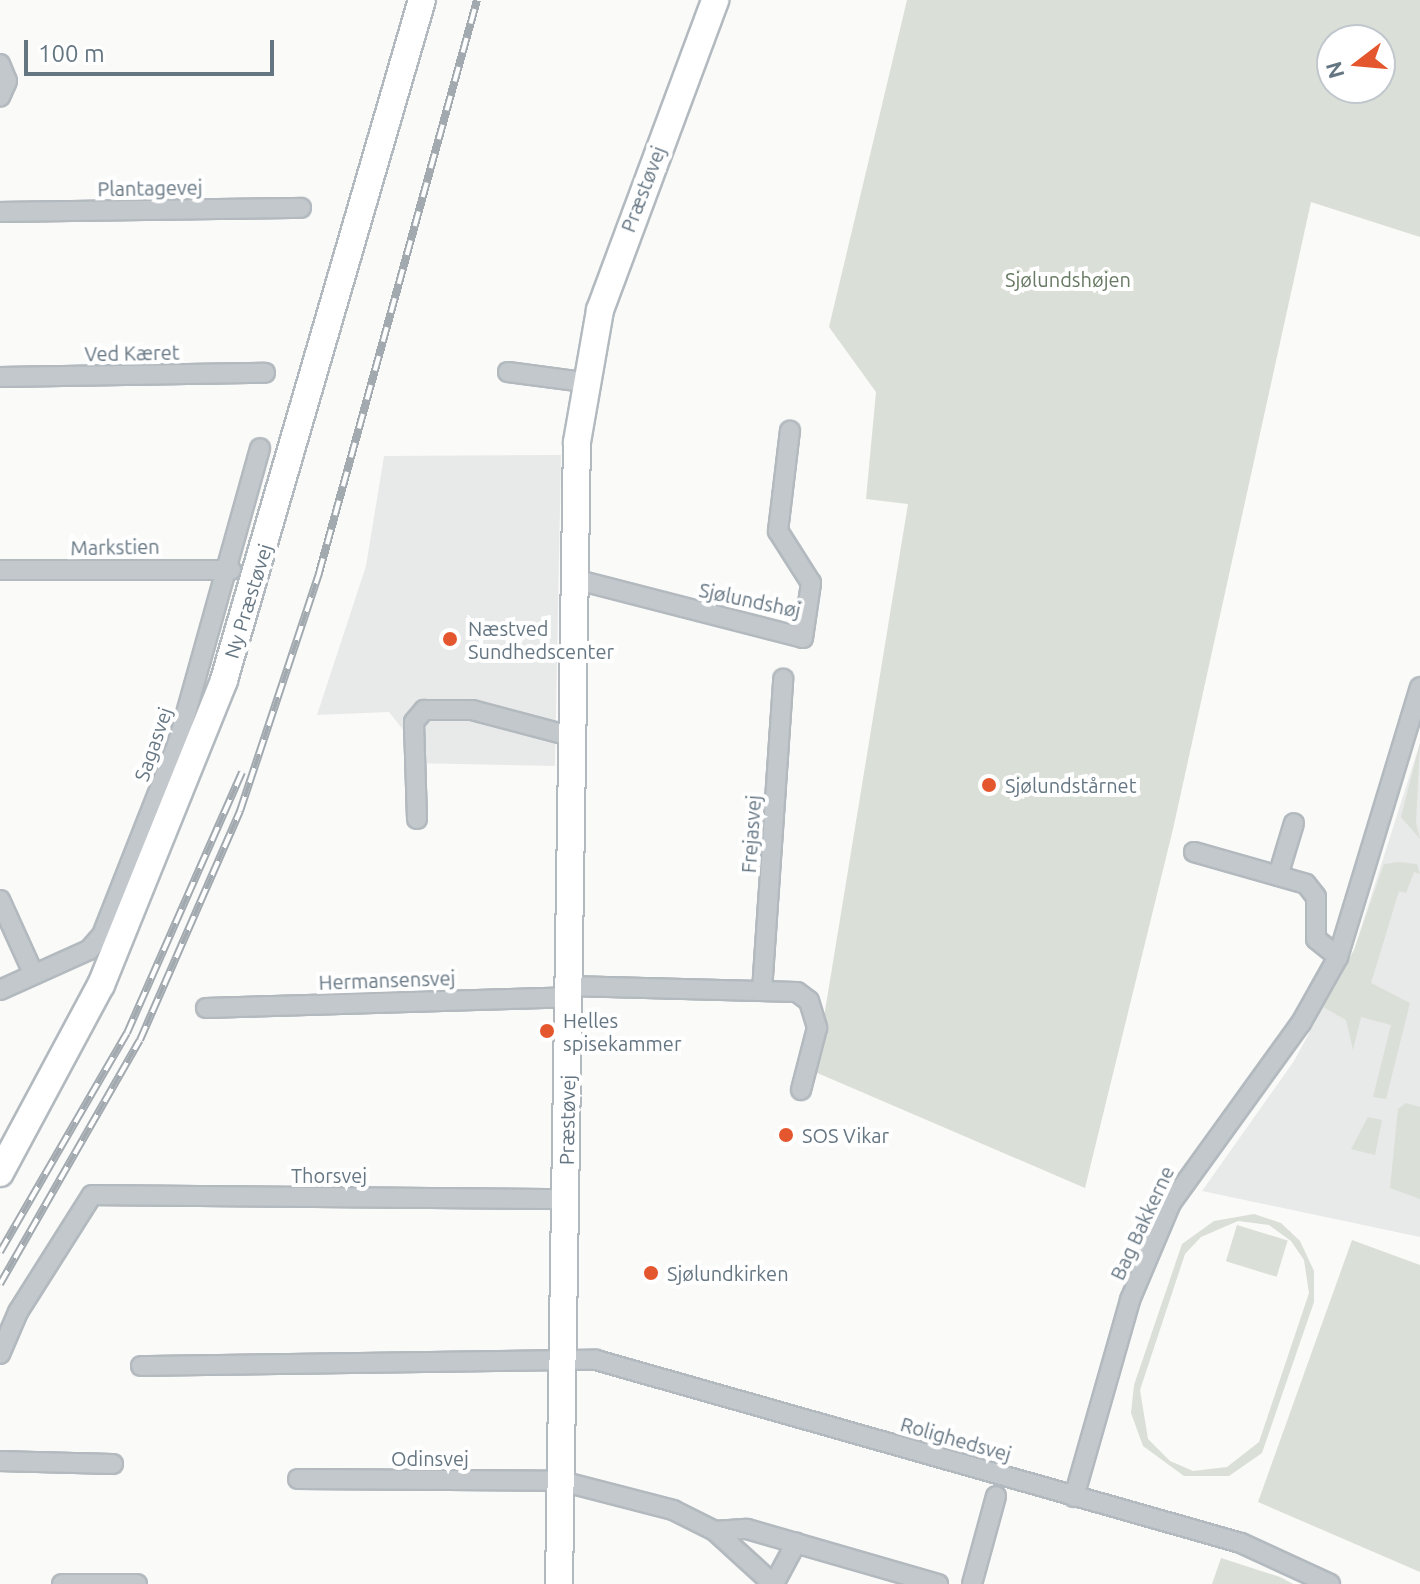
<!DOCTYPE html>
<meta charset="utf-8">
<style>
body{margin:0}
#map{position:relative;width:1420px;height:1584px;overflow:hidden;background:#fafaf8;font-family:Ubuntu,sans-serif}
div>[style]{position:absolute}
.built>*{inset:0;background:#e8e9e9}
.green>*{inset:0;background:#dadfd7;transform-origin:0 0}
.roads{filter:drop-shadow(2px 0 #b3babf) drop-shadow(-2px 0 #b3babf) drop-shadow(0 2px #b3babf) drop-shadow(0 -2px #b3babf)}
.street>*{height:18px;margin:-9px;padding:0 9px;transform-origin:9px;border-radius:9px;background:#c3c8cc}
.secondary>*{height:26px;margin:-13px;padding:0 13px;transform-origin:13px;border-radius:13px;background:#fff}
.rail>*{height:8px;margin-top:-4px;transform-origin:0;background:repeating-linear-gradient(90deg,#fff 0 15px,#a2aab0 0 30px);box-sizing:border-box;border-block:2px solid #a2aab0}
.dots>*{width:22px;height:22px;translate:-50% -50%;box-sizing:border-box;border:4px solid #fff;border-radius:50%}
span{translate:-50% -50%;white-space:nowrap;text-align:center;line-height:1.15;-webkit-text-stroke:8px #fff;paint-order:stroke}
.street-label{font-size:20px;color:#657683}
.park-label{font-size:20px;color:#687a64}
.poi-label{font-size:20px;color:#657683}
.left{translate:0 -50%;text-align:left}
.north{position:absolute;left:1316px;top:24px;width:80px;height:80px;box-sizing:border-box;background:#fff;border:2px solid #c1c8cd;border-radius:50%;rotate:254deg;font-size:22px;font-weight:700;line-height:32px;text-align:center;color:#657683}
.north::after{content:'';display:block;margin:auto;width:28px;height:36px;background:#e4572e;clip-path:polygon(50% 0,100% 100%,50% 72%,0 100%)}
.scale{position:absolute;left:24px;top:40px;width:250px;height:36px;box-sizing:border-box;border:4px solid #657683;border-top:0;padding-left:10px;font-size:24px;line-height:28px;white-space:nowrap;color:#657683;-webkit-text-stroke:6px #fff;paint-order:stroke}
</style>
<div id="map">
<div class="built">
<div style="clip-path:polygon(561px 455px,555px 766px,407px 763px,404px 731px,389px 712px,317px 715px,366px 566px,384px 456px)"></div>
<div style="clip-path:polygon(1420px 743px,1420px 1237px,1202px 1191px,1294px 1061px,1354px 950px)"></div>
</div>
<div class="green">
<div style="clip-path:polygon(evenodd,907px 0,1420px 0,1420px 237px,1311px 202px,1173px 829px,1085px 1188px,815px 1072px,908px 504px,866px 499px,876px 392px,829px 327px,907px 0,1332px 40px,1380px 40px,1380px 88px,1332px 88px,1332px 40px)"></div>
<div style="clip-path:polygon(1420px 743px,1416px 823px,1420px 839px,1401px 817px)"></div>
<div style="clip-path:polygon(1398px 862px,1417px 864px,1420px 874px,1414px 872px,1406px 893px,1399px 891px,1371px 983px,1410px 1003px,1386px 1099px,1373px 1097px,1391px 1025px,1361px 1017px,1353px 1050px,1346px 1020px,1323px 1007px,1354px 950px,1384px 864px)"></div>
<div style="clip-path:polygon(1406px 1103px,1420px 1107px,1420px 1199px,1390px 1188px,1398px 1109px)"></div>
<div style="clip-path:polygon(1368px 1117px,1382px 1120px,1375px 1155px,1351px 1149px)"></div>
<div style="clip-path:polygon(evenodd,1254px 1214px,1281px 1223px,1300px 1241px,1314px 1271px,1314px 1302px,1262px 1453px,1229px 1476px,1184px 1476px,1143px 1446px,1131px 1413px,1134px 1385px,1182px 1244px,1214px 1221px,1254px 1214px,1238px 1221px,1269px 1225px,1291px 1241px,1304px 1260px,1309px 1293px,1259px 1442px,1227px 1467px,1193px 1471px,1170px 1461px,1148px 1439px,1140px 1390px,1185px 1254px,1201px 1237px,1238px 1221px)"></div>
<div style="left:1237px;top:1225px;width:53px;height:38px;rotate:17deg"></div>
<div style="clip-path:polygon(1352px 1240px,1420px 1265px,1420px 1572px,1258px 1502px)"></div>
<div style="clip-path:polygon(1221px 1558px,1280px 1577px,1293px 1584px,1212px 1584px)"></div>
</div>
<div class="roads">
<div class="street">
<div style="left:0;top:64px;width:18px;rotate:68deg"></div>
<div style="left:7px;top:81px;width:17px;rotate:114deg"></div>
<div style="left:0;top:212px;width:301px;rotate:-0.8deg"></div>
<div style="left:508px;top:372px;width:77px;rotate:7.5deg"></div>
<div style="left:0;top:377px;width:265px;rotate:-0.9deg"></div>
<div style="left:0;top:570px;width:231px"></div>
<div style="left:574px;top:579px;width:236px;rotate:14.4deg"></div>
<div style="left:803px;top:638px;width:56px;rotate:-81.7deg"></div>
<div style="left:811px;top:583px;width:62px;rotate:-122.4deg"></div>
<div style="left:778px;top:531px;width:101px;rotate:-83.2deg"></div>
<div style="left:417px;top:819px;width:97px;rotate:-91.8deg"></div>
<div style="left:414px;top:722px;width:16px;rotate:-50deg"></div>
<div style="left:424px;top:710px;width:48px"></div>
<div style="left:472px;top:710px;width:106px;rotate:14.8deg"></div>
<div style="left:1194px;top:852px;width:116px;rotate:15.9deg"></div>
<div style="left:1306px;top:884px;width:16px;rotate:52deg"></div>
<div style="left:1316px;top:897px;width:42px;rotate:90deg"></div>
<div style="left:1316px;top:939px;width:28px;rotate:39deg"></div>
<div style="left:1278px;top:876px;width:55px;rotate:-73.2deg"></div>
<div style="left:0;top:900px;width:82px;rotate:65.6deg"></div>
<div style="left:569px;top:986px;width:228px;rotate:1.5deg"></div>
<div style="left:797px;top:992px;width:15px;rotate:37deg"></div>
<div style="left:809px;top:1001px;width:28px;rotate:73deg"></div>
<div style="left:817px;top:1028px;width:64px;rotate:104.5deg"></div>
<div style="left:0;top:990px;width:98px;rotate:-24.2deg"></div>
<div style="left:89px;top:950px;width:20px;rotate:-49deg"></div>
<div style="left:102px;top:935px;width:207px;rotate:-68.5deg"></div>
<div style="left:178px;top:742px;width:305px;rotate:-74.4deg"></div>
<div style="left:762px;top:991px;width:313px;rotate:-86.1deg"></div>
<div style="left:206px;top:1008px;width:363px;rotate:-1.7deg"></div>
<div style="left:0;top:1354px;width:46px;rotate:-66.8deg"></div>
<div style="left:18px;top:1312px;width:138px;rotate:-57.7deg"></div>
<div style="left:92px;top:1195px;width:474px;rotate:0.5deg"></div>
<div style="left:141px;top:1366px;width:455px;rotate:-0.8deg"></div>
<div style="left:596px;top:1360px;width:670px;rotate:15.84deg"></div>
<div style="left:1241px;top:1543px;width:98px;rotate:24.7deg"></div>
<div style="left:0;top:1461px;width:113px;rotate:1.5deg"></div>
<div style="left:298px;top:1479px;width:263px;rotate:0.4deg"></div>
<div style="left:561px;top:1481px;width:116px;rotate:14.5deg"></div>
<div style="left:673px;top:1510px;width:47px;rotate:26.6deg"></div>
<div style="left:715px;top:1531px;width:79px;rotate:42.4deg"></div>
<div style="left:1074px;top:1497px;width:205px;rotate:-74.1deg"></div>
<div style="left:1130px;top:1300px;width:105px;rotate:-67.1deg"></div>
<div style="left:1171px;top:1203px;width:222px;rotate:-54.2deg"></div>
<div style="left:1301px;top:1023px;width:76px;rotate:-60.7deg"></div>
<div style="left:1338px;top:957px;width:282px;rotate:-73.1deg"></div>
<div style="left:715px;top:1531px;width:32px;rotate:-4deg"></div>
<div style="left:747px;top:1529px;width:199px;rotate:16.1deg"></div>
<div style="left:62px;top:1584px;width:75px"></div>
<div style="left:774px;top:1584px;width:47px;rotate:-61.8deg"></div>
<div style="left:972px;top:1584px;width:91px;rotate:-74.7deg"></div>
</div>
<div class="secondary">
<div style="left:0;top:1173px;width:213px;rotate:-61.8deg"></div>
<div style="left:101px;top:985px;width:329px;rotate:-68deg"></div>
<div style="left:224px;top:680px;width:708px;rotate:-73.77deg"></div>
<div style="left:559px;top:1584px;width:1142px;rotate:-89.1deg"></div>
<div style="left:577px;top:442px;width:134px;rotate:-80.1deg"></div>
<div style="left:600px;top:310px;width:331px;rotate:-69.6deg"></div>
</div>
</div>
<div class="rail">
<div style="left:0;top:1252px;width:253px;rotate:-59.9deg"></div>
<div style="left:127px;top:1033px;width:285px;rotate:-66.2deg"></div>
<div style="left:0;top:1284px;width:281px;rotate:-60.2deg"></div>
<div style="left:140px;top:1040px;width:250px;rotate:-66.4deg"></div>
<div style="left:240px;top:811px;width:251px;rotate:-71.6deg"></div>
<div style="left:319px;top:573px;width:594px;rotate:-74.58deg"></div>
</div>
<div class="dots">
<div style="left:450px;top:639px;background:#e4572e"></div>
<div style="left:989px;top:785px;background:#e4572e"></div>
<div style="left:547px;top:1031px;background:#e4572e"></div>
<div style="left:786px;top:1135px;background:#e4572e"></div>
<div style="left:651px;top:1273px;background:#e4572e"></div>
</div>
<div class="street-label">
<span style="left:150px;top:188px;rotate:-1deg">Plantagevej</span>
<span style="left:643px;top:189px;rotate:-69deg">Præstøvej</span>
<span style="left:132px;top:353px;rotate:-1deg">Ved Kæret</span>
<span style="left:115px;top:547px;rotate:-1deg">Markstien</span>
<span style="left:750px;top:600px;rotate:12deg">Sjølundshøj</span>
<span style="left:248px;top:601px;rotate:-73deg">Ny Præstøvej</span>
<span style="left:153px;top:744px;rotate:-71deg">Sagasvej</span>
<span style="left:751px;top:834px;rotate:-86deg">Frejasvej</span>
<span style="left:387px;top:980px;rotate:-2deg">Hermansensvej</span>
<span style="left:567px;top:1120px;rotate:-89deg">Præstøvej</span>
<span style="left:329px;top:1175px">Thorsvej</span>
<span style="left:1142px;top:1223px;rotate:-65deg">Bag Bakkerne</span>
<span style="left:956px;top:1439px;rotate:16deg">Rolighedsvej</span>
<span style="left:430px;top:1458px">Odinsvej</span>
</div>
<div class="park-label">
<span style="left:1068px;top:279px">Sjølundshøjen</span>
</div>
<div class="poi-label">
<span class="left" style="left:468px;top:640px">Næstved<br>Sundhedscenter</span>
<span class="left" style="left:1005px;top:785px">Sjølundstårnet</span>
<span class="left" style="left:563px;top:1032px">Helles<br>spisekammer</span>
<span class="left" style="left:802px;top:1135px">SOS Vikar</span>
<span class="left" style="left:667px;top:1273px">Sjølundkirken</span>
</div>
<div class="north">N</div>
<div class="scale">100 m</div>
</div>
